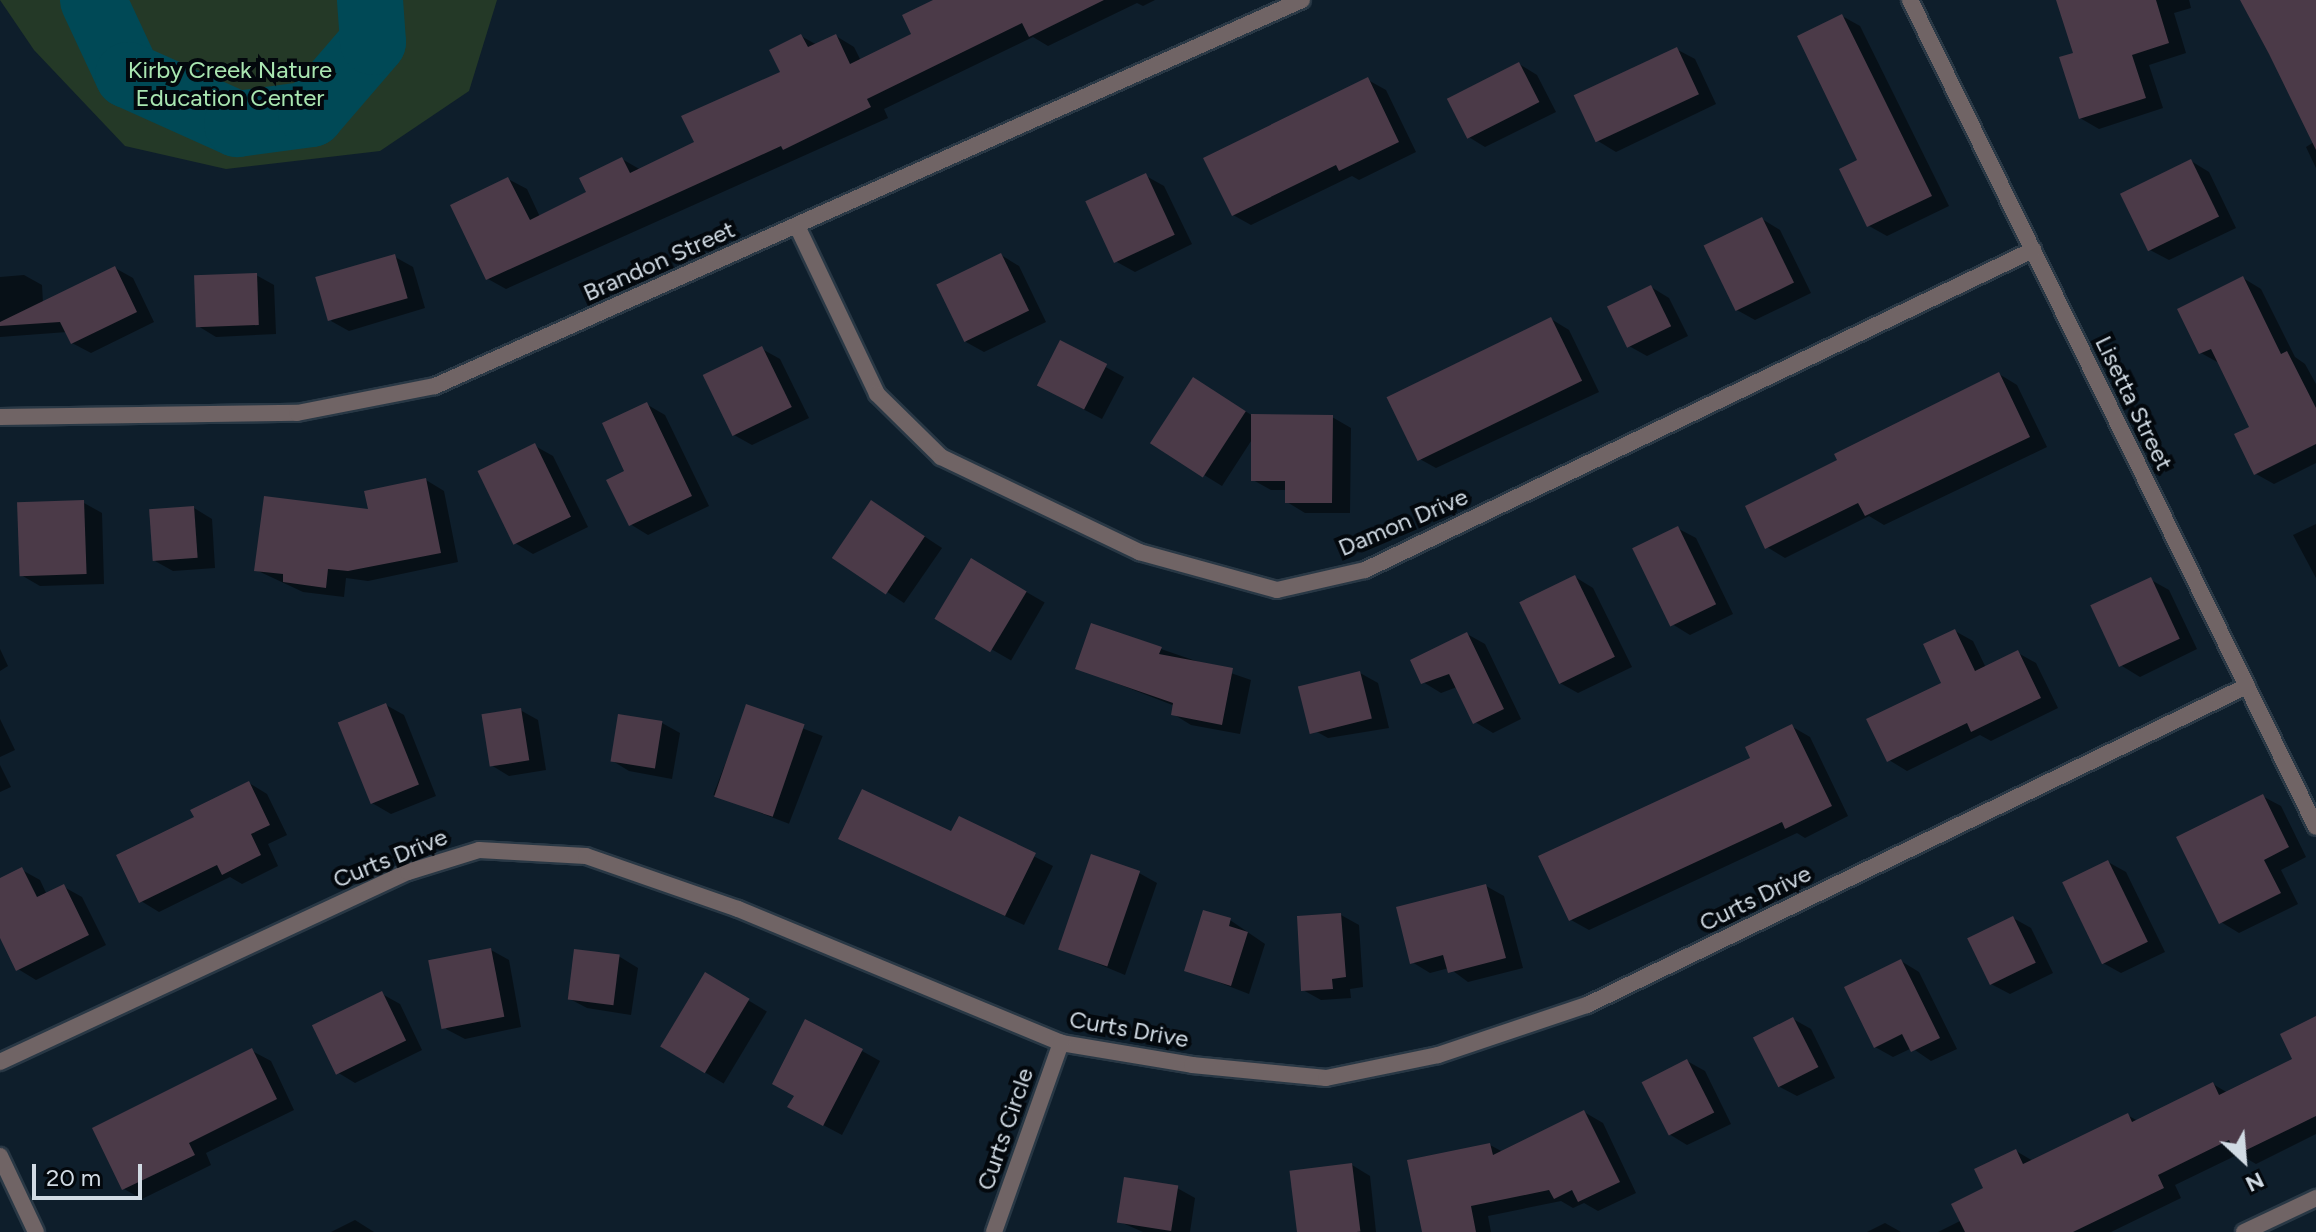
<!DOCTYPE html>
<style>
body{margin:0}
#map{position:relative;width:2316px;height:1232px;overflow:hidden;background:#0e1e2b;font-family:Figtree,sans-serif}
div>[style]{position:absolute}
.green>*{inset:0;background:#243927}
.shadow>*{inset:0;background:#0007;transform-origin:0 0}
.river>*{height:66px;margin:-33px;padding:0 33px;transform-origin:33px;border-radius:33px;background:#004956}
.building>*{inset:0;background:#4b3a48;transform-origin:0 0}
.roads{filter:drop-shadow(2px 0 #293845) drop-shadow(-2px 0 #293845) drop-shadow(0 2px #293845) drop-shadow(0 -2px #293845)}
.minor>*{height:16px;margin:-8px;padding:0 8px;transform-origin:8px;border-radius:8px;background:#706465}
span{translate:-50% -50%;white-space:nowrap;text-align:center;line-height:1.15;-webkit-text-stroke:8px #03080d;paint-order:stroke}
.park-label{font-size:24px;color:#a9e6b1}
.street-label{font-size:24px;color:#d1dbe4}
.north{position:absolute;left:2204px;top:1120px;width:80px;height:80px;-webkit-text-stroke:6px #03080d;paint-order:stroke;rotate:154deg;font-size:22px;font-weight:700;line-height:32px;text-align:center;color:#d1dbe4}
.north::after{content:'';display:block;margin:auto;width:28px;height:36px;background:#d1dbe4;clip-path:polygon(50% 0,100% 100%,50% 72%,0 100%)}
.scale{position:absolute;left:32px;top:1164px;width:110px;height:36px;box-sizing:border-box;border:4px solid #d1dbe4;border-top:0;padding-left:10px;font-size:24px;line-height:28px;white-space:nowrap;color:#d1dbe4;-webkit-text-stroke:6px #03080d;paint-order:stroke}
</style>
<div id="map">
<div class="green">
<div style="clip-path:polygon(0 0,497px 0,469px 91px,380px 151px,226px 169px,125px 146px,34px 50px)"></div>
</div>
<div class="shadow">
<div style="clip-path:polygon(938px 0,1155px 0,1143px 6px,1137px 3px,1048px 46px,1033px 37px,884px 109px,888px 118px,506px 289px,488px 279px,508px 179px,527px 189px,540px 217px,589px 193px,622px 159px,641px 170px,696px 143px,783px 73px,801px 36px,817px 45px,836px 36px,854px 47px,861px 61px,914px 35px)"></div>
<div style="clip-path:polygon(2059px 0,2189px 0,2191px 8px,2174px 13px,2186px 53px,2149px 65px,2163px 108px,2099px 129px,2080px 118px,2076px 54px)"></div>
<div style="clip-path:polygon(2242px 0,2316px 0,2316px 168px,2306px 147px,2314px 142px)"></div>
<div style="clip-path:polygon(1842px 16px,1860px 26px,1949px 206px,1887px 236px,1869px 226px)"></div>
<div style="clip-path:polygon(1676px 49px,1695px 59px,1716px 104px,1616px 152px,1598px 141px)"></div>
<div style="clip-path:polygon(1519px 64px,1537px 75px,1556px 112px,1485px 147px,1467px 136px)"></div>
<div style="clip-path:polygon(1368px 80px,1386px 90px,1416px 152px,1359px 180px,1352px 176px,1251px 225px,1233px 215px)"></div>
<div style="clip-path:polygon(2191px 161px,2209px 172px,2236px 228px,2169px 260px,2150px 250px)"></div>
<div style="clip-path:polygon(1146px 176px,1164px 186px,1192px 244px,1135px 272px,1117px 262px)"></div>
<div style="clip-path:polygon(1762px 219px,1780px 230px,1811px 293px,1755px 320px,1737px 310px)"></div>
<div style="clip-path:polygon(1001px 255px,1019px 266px,1046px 322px,984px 352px,966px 342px)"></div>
<div style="clip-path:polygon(395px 257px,413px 267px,425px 308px,349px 331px,331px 321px)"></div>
<div style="clip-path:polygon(115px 268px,133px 278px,154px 322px,91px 353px,72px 343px,67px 332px,0 337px,0 277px,24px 275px,42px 285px,43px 303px)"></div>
<div style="clip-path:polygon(256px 275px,274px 285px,276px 334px,216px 337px,198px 326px)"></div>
<div style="clip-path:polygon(2243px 278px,2261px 289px,2295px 357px,2305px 364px,2316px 384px,2316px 463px,2274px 484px,2256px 474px,2251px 428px,2219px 363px,2201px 353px)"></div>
<div style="clip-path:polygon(1651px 287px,1669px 298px,1688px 336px,1647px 356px,1629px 346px)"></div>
<div style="clip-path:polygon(1551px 319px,1569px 330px,1599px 392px,1436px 468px,1418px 458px)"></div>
<div style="clip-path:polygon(1061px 343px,1124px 377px,1102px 419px,1058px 396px)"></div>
<div style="clip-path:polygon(762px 349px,780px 359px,809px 418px,752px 445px,734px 435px)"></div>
<div style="clip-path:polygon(1999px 374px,2017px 385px,2047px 447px,1884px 525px,1869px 516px,1785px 558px,1767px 547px,1840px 461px)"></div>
<div style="clip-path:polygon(1211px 390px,1253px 416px,1332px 417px,1351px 428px,1350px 513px,1305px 513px,1287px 502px,1287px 490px,1271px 490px,1253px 480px,1253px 438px,1222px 486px,1152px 443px)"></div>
<div style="clip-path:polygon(646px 404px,665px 415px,709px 506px,648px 535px,630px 524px,627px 472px)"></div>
<div style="clip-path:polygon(535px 446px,553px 456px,588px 527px,533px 554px,515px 543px)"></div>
<div style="clip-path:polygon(426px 480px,444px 491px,458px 562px,368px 581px,346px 578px,344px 597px,303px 592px,256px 570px)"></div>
<div style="clip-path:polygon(84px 503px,102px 513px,104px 584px,40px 586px,21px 575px)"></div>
<div style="clip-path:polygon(194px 508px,212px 519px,215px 568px,173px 571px,155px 561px)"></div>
<div style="clip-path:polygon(889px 513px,942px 548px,904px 603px,834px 557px)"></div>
<div style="clip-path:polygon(2316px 524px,2316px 578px,2293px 535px)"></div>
<div style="clip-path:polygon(1677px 528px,1696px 538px,1733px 614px,1690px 635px,1672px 624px)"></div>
<div style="left:971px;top:560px;width:85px;height:67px;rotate:30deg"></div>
<div style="clip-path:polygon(1575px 577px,1593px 588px,1632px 667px,1578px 693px,1560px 683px)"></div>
<div style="clip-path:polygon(2151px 580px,2169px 590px,2197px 649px,2140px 677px,2122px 666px)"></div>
<div style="clip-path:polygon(1955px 631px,1973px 641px,1986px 668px,2018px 653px,2036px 663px,2058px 708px,1991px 741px,1980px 735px,1907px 771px,1889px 760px,1944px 684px)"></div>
<div style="clip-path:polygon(1467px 634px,1485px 644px,1521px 719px,1493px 733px,1475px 722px,1457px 687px,1441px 693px,1423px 682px)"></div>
<div style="clip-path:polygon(0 649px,8px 666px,0 671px)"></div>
<div style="clip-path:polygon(1161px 649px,1251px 680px,1240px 734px,1191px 725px,1173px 714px,1175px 706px,1077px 668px)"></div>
<div style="clip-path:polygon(1360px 673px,1378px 683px,1389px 728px,1328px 738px,1310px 728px)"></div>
<div style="clip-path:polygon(386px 705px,404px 715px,436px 796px,391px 814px,372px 803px)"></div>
<div style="left:747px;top:707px;width:81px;height:94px;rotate:21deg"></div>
<div style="clip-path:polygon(520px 710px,538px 720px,546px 770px,509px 776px,491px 765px)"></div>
<div style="clip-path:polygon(0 719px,15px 750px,0 757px)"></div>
<div style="clip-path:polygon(662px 723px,680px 733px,672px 779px,629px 771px,611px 760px)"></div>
<div style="clip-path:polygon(1791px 726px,1810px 737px,1848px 816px,1805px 838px,1797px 833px,1589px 930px,1571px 920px)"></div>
<div style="clip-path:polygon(0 765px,11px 787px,0 792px)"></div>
<div style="clip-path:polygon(249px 783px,267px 794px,287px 835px,268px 844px,278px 866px,242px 884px,230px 877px,159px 912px,141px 901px,197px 818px)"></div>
<div style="clip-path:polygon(2262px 796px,2281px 806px,2306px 857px,2281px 870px,2298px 904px,2239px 933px,2221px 922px)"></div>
<div style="clip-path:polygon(960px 819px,1053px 866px,1024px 925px,840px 838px,952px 834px)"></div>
<div style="clip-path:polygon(2108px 862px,2126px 872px,2165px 952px,2121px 973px,2103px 963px)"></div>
<div style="clip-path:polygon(22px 870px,40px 880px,47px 895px,64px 887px,82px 897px,106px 945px,36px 980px,18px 969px,0 934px,0 881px)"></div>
<div style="clip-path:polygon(1139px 873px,1157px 883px,1125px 975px,1060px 948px)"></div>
<div style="clip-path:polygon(1486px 886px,1504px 896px,1523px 968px,1468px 982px,1449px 968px,1430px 973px,1412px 962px)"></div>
<div style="clip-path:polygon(1341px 915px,1359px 925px,1363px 987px,1350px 989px,1351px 998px,1321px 1000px,1303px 990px)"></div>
<div style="clip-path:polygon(2013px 918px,2031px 928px,2053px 973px,2010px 994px,1991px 984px)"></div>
<div style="clip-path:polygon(1230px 920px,1265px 944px,1249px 994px,1187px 970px)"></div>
<div style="clip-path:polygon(491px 950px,509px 960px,521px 1027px,465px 1039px,446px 1029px)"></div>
<div style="clip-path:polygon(576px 951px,620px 957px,638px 968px,631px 1015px,587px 1008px,568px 998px)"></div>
<div style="clip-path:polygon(1901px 961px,1919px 972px,1957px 1049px,1931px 1061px,1912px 1048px,1893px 1057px,1875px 1047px)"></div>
<div style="left:706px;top:975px;width:71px;height:84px;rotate:31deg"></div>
<div style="clip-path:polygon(382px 994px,400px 1004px,422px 1050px,355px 1083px,337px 1072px)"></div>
<div style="clip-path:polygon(2316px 1018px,2316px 1134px,2256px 1164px,2239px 1154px,2175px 1185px,2181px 1198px,2111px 1232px,1938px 1232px,1962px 1220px,2016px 1151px,2033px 1161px,2127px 1115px,2138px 1121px,2213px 1084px,2228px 1093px,2295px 1060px)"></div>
<div style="clip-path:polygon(1793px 1019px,1811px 1029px,1835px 1078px,1797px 1096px,1778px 1086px)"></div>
<div style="clip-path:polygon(252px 1051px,271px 1061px,294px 1110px,206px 1153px,211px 1165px,142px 1199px,124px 1189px)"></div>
<div style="clip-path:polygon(862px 1051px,880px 1061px,842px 1135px,808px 1117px,796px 1096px)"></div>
<div style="clip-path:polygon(1687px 1061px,1705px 1071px,1731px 1124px,1687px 1145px,1669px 1134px)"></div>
<div style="clip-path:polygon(1584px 1112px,1603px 1123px,1636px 1193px,1598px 1211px,1584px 1203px,1573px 1208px,1561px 1201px,1488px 1216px,1491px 1232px,1424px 1232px,1490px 1145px,1503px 1152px)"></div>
<div style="clip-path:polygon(1352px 1165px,1370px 1176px,1376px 1232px,1299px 1232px)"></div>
<div style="clip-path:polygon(1177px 1188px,1195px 1198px,1190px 1232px,1143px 1232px,1118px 1221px)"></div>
<div style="clip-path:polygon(355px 1220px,374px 1232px,331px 1232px)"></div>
<div style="clip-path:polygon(1885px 1223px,1901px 1232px,1867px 1232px)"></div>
</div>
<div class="river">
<div style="left:93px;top:0;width:83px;rotate:65deg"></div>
<div style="left:128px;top:75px;width:120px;rotate:24.2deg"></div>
<div style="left:237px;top:124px;width:75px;rotate:-7.7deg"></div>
<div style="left:311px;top:114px;width:95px;rotate:-49.3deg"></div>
<div style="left:373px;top:42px;width:42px;rotate:-94.1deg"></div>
</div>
<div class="building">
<div style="clip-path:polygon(933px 0,1104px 0,1029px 37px,1022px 23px,867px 99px,871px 107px,783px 150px,781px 146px,486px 280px,450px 205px,508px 177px,530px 220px,586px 192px,579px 178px,622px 157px,630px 173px,694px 142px,681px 116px,780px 72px,769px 50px,801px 34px,808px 47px,836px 34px,850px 64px,911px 34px,902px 15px)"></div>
<div style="clip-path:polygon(2056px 0,2156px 0,2169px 43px,2132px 55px,2146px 98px,2079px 119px,2059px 57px,2073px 53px)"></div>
<div style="clip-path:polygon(2240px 0,2316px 0,2316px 150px,2269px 54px)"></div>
<div style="clip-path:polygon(1842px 14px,1932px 196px,1867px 227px,1839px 169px,1857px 160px,1797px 36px)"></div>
<div style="left:1677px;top:47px;width:52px;height:114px;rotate:65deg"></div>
<div style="left:1519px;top:62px;width:45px;height:81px;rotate:63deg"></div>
<div style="clip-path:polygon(1368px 77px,1399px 142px,1339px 171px,1336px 165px,1232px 216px,1203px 158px)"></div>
<div style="left:2191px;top:159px;width:64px;height:79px;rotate:64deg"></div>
<div style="left:1146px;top:173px;width:68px;height:67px;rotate:65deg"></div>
<div style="left:1762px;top:217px;width:73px;height:65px;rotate:64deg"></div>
<div style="left:1001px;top:253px;width:64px;height:72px;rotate:64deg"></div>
<div style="left:395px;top:254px;width:46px;height:83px;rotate:74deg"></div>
<div style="clip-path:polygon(115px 266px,137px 312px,71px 344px,60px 322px,0 326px,0 322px)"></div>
<div style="left:257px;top:273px;width:52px;height:63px;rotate:88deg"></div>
<div style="clip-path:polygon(2243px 276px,2281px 354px,2287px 351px,2316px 408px,2316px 444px,2254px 475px,2234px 434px,2249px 427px,2211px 349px,2199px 354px,2177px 309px)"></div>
<div style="left:1651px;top:285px;width:46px;height:49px;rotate:64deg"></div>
<div style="left:1551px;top:317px;width:71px;height:183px;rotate:64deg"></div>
<div style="left:1060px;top:340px;width:53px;height:51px;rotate:27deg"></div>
<div style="left:762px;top:346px;width:68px;height:66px;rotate:64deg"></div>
<div style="clip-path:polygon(1999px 372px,2030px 437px,1865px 516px,1858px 503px,1765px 549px,1745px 506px,1837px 460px,1834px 454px)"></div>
<div style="left:1193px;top:377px;width:63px;height:79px;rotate:33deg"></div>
<div style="clip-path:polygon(647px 402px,692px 496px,629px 526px,606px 480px,624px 471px,602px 423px)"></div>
<div style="clip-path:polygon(1251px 414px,1333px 415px,1332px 503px,1285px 503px,1285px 481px,1251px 481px)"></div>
<div style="left:535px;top:443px;width:82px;height:64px;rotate:64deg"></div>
<div style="clip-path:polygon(426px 478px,441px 553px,348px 571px,328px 569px,326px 588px,283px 582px,283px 574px,254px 571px,264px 496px,368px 509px,364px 491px)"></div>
<div style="left:84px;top:500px;width:74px;height:67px;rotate:88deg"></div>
<div style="left:871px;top:500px;width:65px;height:70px;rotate:34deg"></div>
<div style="left:194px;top:506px;width:52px;height:45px;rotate:86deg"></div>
<div style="left:1678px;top:526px;width:87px;height:51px;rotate:64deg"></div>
<div style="left:971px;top:558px;width:65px;height:71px;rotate:31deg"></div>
<div style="left:1575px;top:575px;width:91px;height:62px;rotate:64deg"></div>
<div style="left:2151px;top:577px;width:68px;height:67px;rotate:65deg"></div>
<div style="clip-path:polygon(1091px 623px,1162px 647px,1159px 654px,1233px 668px,1222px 725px,1171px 715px,1173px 703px,1075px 669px)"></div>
<div style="clip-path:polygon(1955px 629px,1975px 671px,2018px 650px,2041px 698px,1971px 732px,1967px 723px,1887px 762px,1866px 719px,1941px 683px,1923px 644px)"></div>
<div style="clip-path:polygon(1467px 632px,1504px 709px,1473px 724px,1449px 674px,1421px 684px,1410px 660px)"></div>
<div style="left:1360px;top:671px;width:49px;height:64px;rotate:76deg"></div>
<div style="left:386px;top:703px;width:88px;height:52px;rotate:68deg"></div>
<div style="left:746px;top:704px;width:62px;height:98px;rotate:19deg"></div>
<div style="left:521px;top:708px;width:53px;height:40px;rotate:81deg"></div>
<div style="left:618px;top:714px;width:45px;height:48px;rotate:9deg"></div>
<div style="clip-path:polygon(1792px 724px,1832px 806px,1785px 829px,1782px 822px,1569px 921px,1538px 856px,1750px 758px,1745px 747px)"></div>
<div style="clip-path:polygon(249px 781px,270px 825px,251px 834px,261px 855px,222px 875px,217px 865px,139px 903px,116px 855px,194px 817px,190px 810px)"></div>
<div style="clip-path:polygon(862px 789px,951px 831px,959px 816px,1036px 853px,1005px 916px,838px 839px)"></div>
<div style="clip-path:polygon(2263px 794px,2289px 847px,2264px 860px,2281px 893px,2219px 924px,2176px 837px)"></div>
<div style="left:1091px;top:854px;width:52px;height:101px;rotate:19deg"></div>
<div style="left:2108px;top:860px;width:91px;height:51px;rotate:64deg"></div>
<div style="clip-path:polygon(22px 867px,37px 897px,64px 884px,89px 935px,16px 971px,0 938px,0 878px)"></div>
<div style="clip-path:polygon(1486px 884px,1506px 958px,1448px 973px,1443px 955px,1410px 964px,1396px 907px)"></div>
<div style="clip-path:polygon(1203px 910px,1231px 918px,1229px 926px,1248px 932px,1231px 986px,1184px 971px)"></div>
<div style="clip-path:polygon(1341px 913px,1346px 977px,1332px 979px,1333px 989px,1301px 991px,1297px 916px)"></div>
<div style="left:2013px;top:916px;width:52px;height:51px;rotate:64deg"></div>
<div style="left:491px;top:948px;width:70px;height:64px;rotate:79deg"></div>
<div style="left:574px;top:949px;width:46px;height:51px;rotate:7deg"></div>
<div style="clip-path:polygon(1901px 959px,1940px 1038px,1911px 1052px,1902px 1034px,1874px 1048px,1844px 987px)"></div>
<div style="left:705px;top:972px;width:52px;height:87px;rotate:31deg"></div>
<div style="left:382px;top:991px;width:55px;height:78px;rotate:64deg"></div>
<div style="clip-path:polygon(2316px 1016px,2316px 1116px,2236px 1155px,2229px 1140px,2158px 1175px,2164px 1188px,2073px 1232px,1965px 1232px,1951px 1204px,1983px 1188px,1974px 1169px,2016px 1149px,2023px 1164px,2128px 1113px,2132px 1122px,2213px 1082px,2219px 1095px,2292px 1059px,2280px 1034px)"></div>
<div style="left:1793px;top:1017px;width:56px;height:45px;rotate:63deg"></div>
<div style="clip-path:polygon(805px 1019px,863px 1049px,823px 1126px,787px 1107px,794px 1096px,772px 1084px)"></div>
<div style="clip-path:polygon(252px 1048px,277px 1099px,189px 1143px,195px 1155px,122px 1190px,92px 1128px)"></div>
<div style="left:1687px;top:1059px;width:60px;height:51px;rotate:63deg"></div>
<div style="clip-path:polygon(1584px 1110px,1620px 1182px,1578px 1202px,1572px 1190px,1554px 1199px,1549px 1190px,1471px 1206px,1476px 1232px,1422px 1232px,1407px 1160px,1490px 1143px,1493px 1155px)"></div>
<div style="left:1352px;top:1163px;width:69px;height:63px;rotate:83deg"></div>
<div style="left:1124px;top:1177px;width:55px;height:46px;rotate:9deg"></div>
</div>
<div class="roads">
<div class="minor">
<div style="left:1910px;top:0;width:921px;rotate:63.85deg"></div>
<div style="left:797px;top:226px;width:186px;rotate:64.5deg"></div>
<div style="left:877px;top:394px;width:90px;rotate:44.5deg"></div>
<div style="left:941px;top:457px;width:220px;rotate:25.6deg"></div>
<div style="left:1139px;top:552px;width:143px;rotate:15.4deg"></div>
<div style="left:1277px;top:590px;width:90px;rotate:-12.8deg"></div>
<div style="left:1365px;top:570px;width:741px;rotate:-25.6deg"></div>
<div style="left:0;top:417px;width:297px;rotate:-0.8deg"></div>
<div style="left:297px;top:413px;width:141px;rotate:-11.1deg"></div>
<div style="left:435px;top:386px;width:949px;rotate:-24deg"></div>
<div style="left:0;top:1062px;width:450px;rotate:-25deg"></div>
<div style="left:408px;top:872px;width:74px;rotate:-17.2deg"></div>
<div style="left:479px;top:850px;width:107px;rotate:3.2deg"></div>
<div style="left:586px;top:856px;width:161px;rotate:19.2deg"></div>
<div style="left:738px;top:909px;width:350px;rotate:22.5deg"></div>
<div style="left:1061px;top:1043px;width:133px;rotate:9.5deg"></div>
<div style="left:1192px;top:1065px;width:135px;rotate:5.5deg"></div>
<div style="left:1326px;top:1078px;width:114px;rotate:-11.6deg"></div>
<div style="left:1438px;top:1055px;width:157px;rotate:-18.6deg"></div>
<div style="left:1587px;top:1005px;width:733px;rotate:-25.8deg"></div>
<div style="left:0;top:1156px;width:84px;rotate:64.7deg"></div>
<div style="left:994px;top:1232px;width:201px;rotate:-70.5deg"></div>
<div style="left:2244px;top:1232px;width:80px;rotate:-25.3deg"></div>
</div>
</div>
<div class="park-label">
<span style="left:230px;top:84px">Kirby Creek Nature<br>Education Center</span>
</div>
<div class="street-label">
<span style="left:659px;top:261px;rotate:-24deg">Brandon Street</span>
<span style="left:2134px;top:403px;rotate:64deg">Lisetta Street</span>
<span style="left:1403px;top:522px;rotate:-23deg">Damon Drive</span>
<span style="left:390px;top:858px;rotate:-22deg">Curts Drive</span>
<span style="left:1755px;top:898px;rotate:-26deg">Curts Drive</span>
<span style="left:1129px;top:1029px;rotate:10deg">Curts Drive</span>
<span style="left:1005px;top:1129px;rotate:-71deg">Curts Circle</span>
</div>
<div class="north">N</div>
<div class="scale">20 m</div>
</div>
